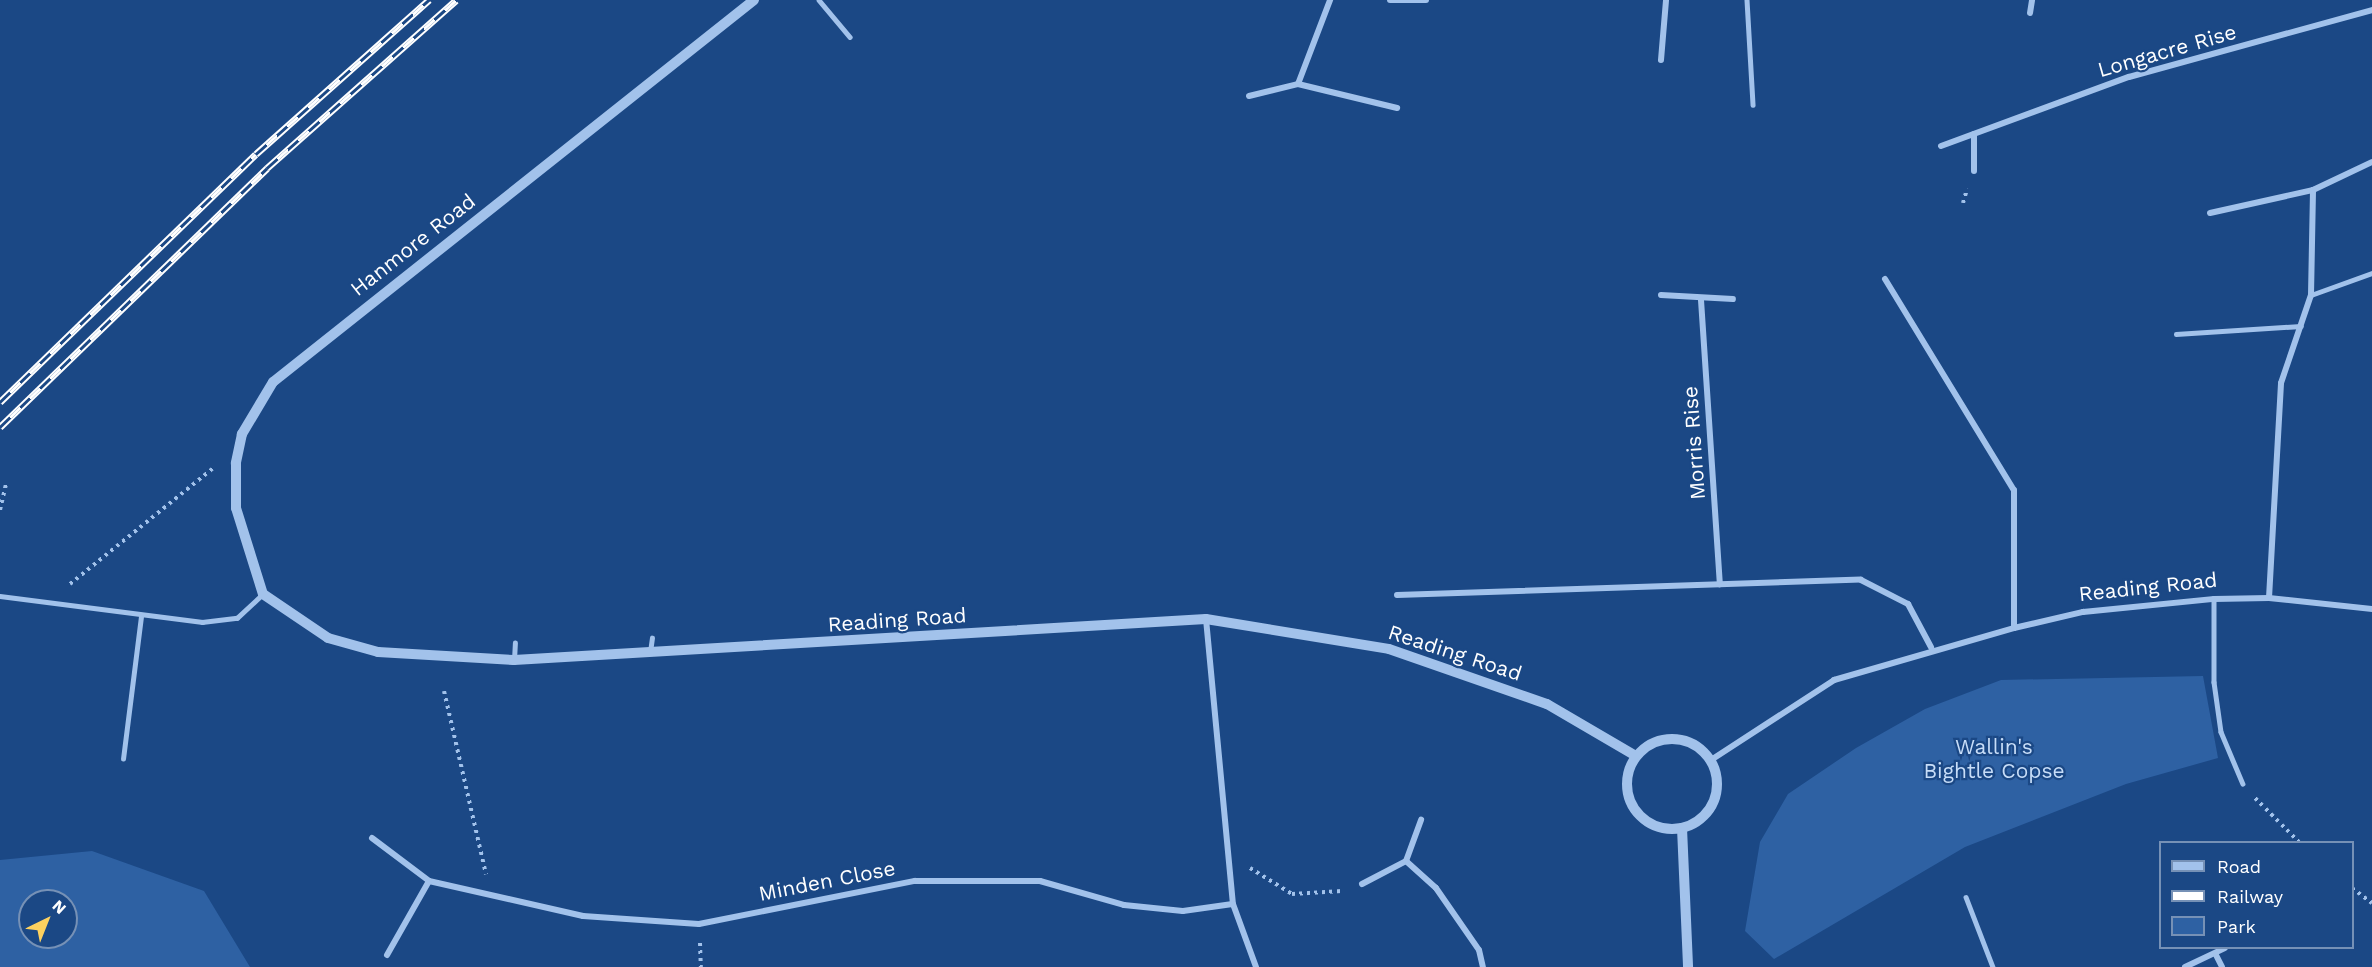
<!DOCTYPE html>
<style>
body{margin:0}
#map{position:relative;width:2372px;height:967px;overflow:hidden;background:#1b4885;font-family:"Work Sans",sans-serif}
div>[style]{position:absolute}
.green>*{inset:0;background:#2e61a3}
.path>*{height:4px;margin-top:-2px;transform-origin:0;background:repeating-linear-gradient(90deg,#a2c2eb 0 3px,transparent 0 7.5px)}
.service>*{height:4.5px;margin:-2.25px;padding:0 2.25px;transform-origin:2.25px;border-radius:2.25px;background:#a2c2eb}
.minor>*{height:6px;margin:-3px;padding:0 3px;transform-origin:3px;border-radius:3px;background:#a2c2eb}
.tertiary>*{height:10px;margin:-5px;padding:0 5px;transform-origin:5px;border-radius:5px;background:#a2c2eb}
.tertiary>.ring{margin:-5px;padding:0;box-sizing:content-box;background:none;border:10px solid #a2c2eb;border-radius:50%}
.rail>*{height:7px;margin-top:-3.5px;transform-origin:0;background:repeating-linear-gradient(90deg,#1b4885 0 14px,#fff 0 28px);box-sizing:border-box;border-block:2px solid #fff}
span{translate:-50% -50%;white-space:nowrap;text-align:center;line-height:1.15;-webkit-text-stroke:4.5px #1b4885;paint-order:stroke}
.street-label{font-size:21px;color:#fff}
.park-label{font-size:21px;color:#c7ddf8}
.legend{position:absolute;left:2159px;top:841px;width:195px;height:108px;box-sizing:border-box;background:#1b4885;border:2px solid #7691b6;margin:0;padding:8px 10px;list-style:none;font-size:18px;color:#fff}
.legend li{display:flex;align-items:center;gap:12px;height:30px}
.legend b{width:30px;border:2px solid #7691b6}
.north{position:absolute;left:18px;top:889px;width:60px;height:60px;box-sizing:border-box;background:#1b4885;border:2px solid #7691b6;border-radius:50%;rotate:43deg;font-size:16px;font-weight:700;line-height:24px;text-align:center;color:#fff}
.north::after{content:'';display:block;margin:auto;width:21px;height:27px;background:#fdd15f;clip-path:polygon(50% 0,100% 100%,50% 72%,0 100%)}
</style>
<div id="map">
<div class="green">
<div style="clip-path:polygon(2203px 676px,2218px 758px,2126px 784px,1965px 847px,1774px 959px,1745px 931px,1760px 842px,1788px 794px,1856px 748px,1925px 709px,2001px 680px)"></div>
<div style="clip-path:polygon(evenodd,92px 851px,204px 891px,250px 967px,0 967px,0 860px,92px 851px,30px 901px,66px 901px,66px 937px,30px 937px,30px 901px)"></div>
</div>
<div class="path">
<div style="left:1963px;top:203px;width:15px;rotate:-74deg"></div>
<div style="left:0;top:510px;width:28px;rotate:-77deg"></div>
<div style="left:70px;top:584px;width:184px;rotate:-39deg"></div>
<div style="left:444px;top:691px;width:188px;rotate:77.1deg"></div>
<div style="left:2255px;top:798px;width:62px;rotate:45deg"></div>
<div style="left:1250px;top:868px;width:49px;rotate:31.8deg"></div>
<div style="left:1292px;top:894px;width:50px;rotate:-3.4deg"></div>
<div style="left:2352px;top:888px;width:25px;rotate:37deg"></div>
<div style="left:700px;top:943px;width:24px;rotate:88deg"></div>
</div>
<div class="service">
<div style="left:819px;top:0;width:48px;rotate:50deg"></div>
<div style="left:1747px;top:0;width:105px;rotate:86.7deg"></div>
<div style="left:2311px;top:295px;width:65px;rotate:-19.8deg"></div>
<div style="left:2176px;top:334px;width:125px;rotate:-3.7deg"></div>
<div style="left:0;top:596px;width:204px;rotate:7.3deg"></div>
<div style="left:202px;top:622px;width:35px;rotate:-7deg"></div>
<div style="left:237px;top:618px;width:35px;rotate:-43deg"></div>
<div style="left:2214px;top:599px;width:83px;rotate:90deg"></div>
<div style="left:2214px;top:682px;width:50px;rotate:82deg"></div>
<div style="left:2221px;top:732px;width:56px;rotate:67.1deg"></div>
<div style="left:650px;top:652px;width:14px;rotate:-82deg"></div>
<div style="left:514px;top:660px;width:17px;rotate:-87deg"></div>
<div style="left:123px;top:759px;width:143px;rotate:-82.8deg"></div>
<div style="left:1966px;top:897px;width:75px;rotate:68.9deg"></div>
</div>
<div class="minor">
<div style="left:1390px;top:0;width:36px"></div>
<div style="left:2030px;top:13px;width:13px;rotate:-81deg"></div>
<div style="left:1661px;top:60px;width:60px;rotate:-85.2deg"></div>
<div style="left:1298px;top:84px;width:90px;rotate:-69.1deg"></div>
<div style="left:1249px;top:96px;width:50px;rotate:-13.8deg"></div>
<div style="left:1298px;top:84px;width:102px;rotate:13.6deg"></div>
<div style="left:1941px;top:146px;width:200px;rotate:-20.2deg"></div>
<div style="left:2129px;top:77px;width:252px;rotate:-15.4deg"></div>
<div style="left:1974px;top:171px;width:37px;rotate:-90deg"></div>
<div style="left:2210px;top:213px;width:106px;rotate:-12.6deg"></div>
<div style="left:2313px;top:190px;width:65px;rotate:-25.4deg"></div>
<div style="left:1885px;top:279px;width:247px;rotate:58.6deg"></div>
<div style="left:2014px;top:490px;width:138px;rotate:90deg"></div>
<div style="left:1661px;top:295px;width:72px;rotate:3.2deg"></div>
<div style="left:1701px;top:300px;width:285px;rotate:86.2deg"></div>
<div style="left:1397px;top:595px;width:464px;rotate:-1.9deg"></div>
<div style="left:1861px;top:580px;width:53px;rotate:27.1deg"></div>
<div style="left:1908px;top:604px;width:49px;rotate:61.9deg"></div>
<div style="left:2269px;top:598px;width:215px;rotate:-86.8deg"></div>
<div style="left:2281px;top:383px;width:93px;rotate:-71.2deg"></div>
<div style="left:2311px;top:295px;width:105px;rotate:-88.9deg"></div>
<div style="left:1206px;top:619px;width:286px;rotate:84.6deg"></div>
<div style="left:1233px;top:904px;width:67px;rotate:69.9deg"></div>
<div style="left:1711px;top:760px;width:147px;rotate:-33deg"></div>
<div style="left:1834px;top:680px;width:187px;rotate:-16.1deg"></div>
<div style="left:2014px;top:628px;width:71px;rotate:-13.1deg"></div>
<div style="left:2083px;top:612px;width:132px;rotate:-5.7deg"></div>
<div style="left:2214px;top:599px;width:55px;rotate:-1deg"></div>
<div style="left:2269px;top:598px;width:104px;rotate:6.1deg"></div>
<div style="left:372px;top:838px;width:71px;rotate:37deg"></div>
<div style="left:429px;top:881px;width:158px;rotate:12.8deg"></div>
<div style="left:583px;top:916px;width:116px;rotate:3.9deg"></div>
<div style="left:699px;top:924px;width:220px;rotate:-11.3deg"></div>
<div style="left:915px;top:881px;width:125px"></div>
<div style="left:1040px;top:881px;width:87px;rotate:15.9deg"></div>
<div style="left:1124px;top:905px;width:59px;rotate:5.8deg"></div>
<div style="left:1183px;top:911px;width:50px;rotate:-8deg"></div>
<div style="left:1406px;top:861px;width:40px;rotate:42deg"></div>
<div style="left:1436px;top:888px;width:75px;rotate:55.3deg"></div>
<div style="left:1479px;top:950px;width:17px;rotate:77deg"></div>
<div style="left:1362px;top:884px;width:50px;rotate:-27.6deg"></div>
<div style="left:1406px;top:861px;width:44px;rotate:-69.9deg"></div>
<div style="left:387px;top:955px;width:85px;rotate:-60.4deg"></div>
<div style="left:2216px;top:955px;width:13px;rotate:63deg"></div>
<div style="left:2185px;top:967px;width:44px;rotate:-25.4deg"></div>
</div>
<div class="tertiary">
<div style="left:754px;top:0;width:614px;rotate:141.54deg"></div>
<div style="left:273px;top:382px;width:61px;rotate:120.8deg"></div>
<div style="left:242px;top:434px;width:30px;rotate:102deg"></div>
<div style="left:236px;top:463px;width:45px;rotate:90deg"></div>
<div style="left:236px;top:508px;width:90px;rotate:72.6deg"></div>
<div style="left:263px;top:594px;width:78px;rotate:34.1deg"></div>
<div style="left:328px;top:638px;width:52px;rotate:15.6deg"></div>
<div style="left:378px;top:652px;width:136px;rotate:3.4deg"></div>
<div style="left:514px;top:660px;width:693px;rotate:-3.39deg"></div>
<div style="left:1206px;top:619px;width:185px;rotate:9.3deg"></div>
<div style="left:1389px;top:649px;width:167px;rotate:19.2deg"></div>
<div style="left:1547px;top:704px;width:103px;rotate:30.3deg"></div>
<div class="ring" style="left:1627px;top:739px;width:80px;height:80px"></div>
<div style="left:1682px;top:828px;width:139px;rotate:87.5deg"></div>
</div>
<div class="rail">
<div style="left:0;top:402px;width:356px;rotate:-44.1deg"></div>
<div style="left:256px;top:154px;width:232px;rotate:-41.7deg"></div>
<div style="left:0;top:427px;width:372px;rotate:-44.1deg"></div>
<div style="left:267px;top:168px;width:253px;rotate:-41.6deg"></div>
</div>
<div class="street-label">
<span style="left:2167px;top:51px;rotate:-16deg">Longacre Rise</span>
<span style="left:413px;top:245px;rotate:-38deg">Hanmore Road</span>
<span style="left:1694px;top:443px;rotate:-94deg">Morris Rise</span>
<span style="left:2148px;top:587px;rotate:-6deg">Reading Road</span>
<span style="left:897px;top:620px;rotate:-4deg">Reading Road</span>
<span style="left:1455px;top:653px;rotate:18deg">Reading Road</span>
<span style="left:827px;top:881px;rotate:-11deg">Minden Close</span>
</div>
<div class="park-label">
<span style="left:1994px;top:759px">Wallin's<br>Bightle Copse</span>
</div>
<ul class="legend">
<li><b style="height:8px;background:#a2c2eb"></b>Road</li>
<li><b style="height:8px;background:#fff"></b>Railway</li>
<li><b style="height:16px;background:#2e61a3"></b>Park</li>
</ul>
<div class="north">N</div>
</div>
